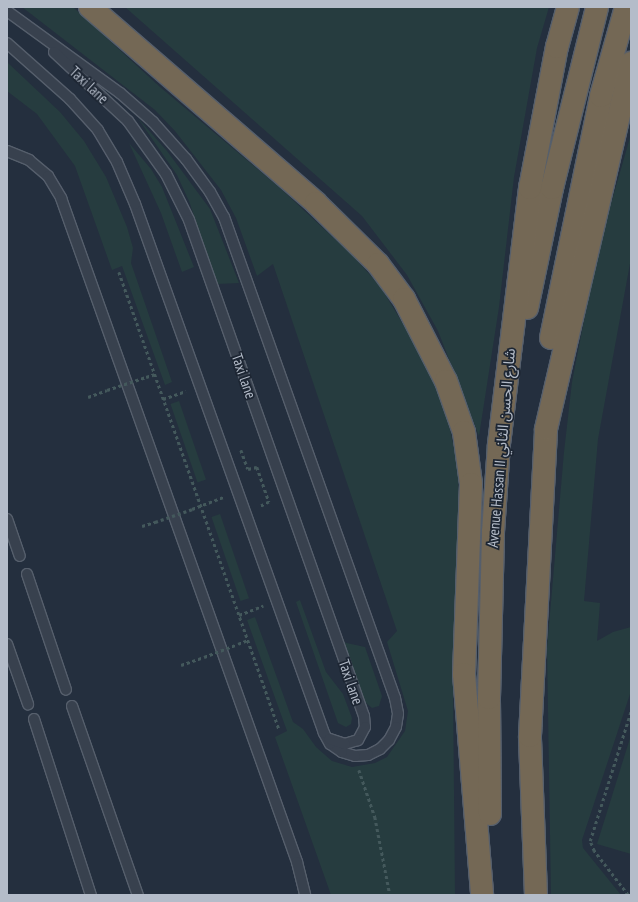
<!DOCTYPE html>
<meta charset="utf-8">
<style>
body{margin:0}
#map{position:relative;width:638px;height:902px;overflow:hidden;background:#242f3e;font-family:"PT Sans Narrow","Noto Sans Arabic",sans-serif}
div>[style]{position:absolute}
.green>*{inset:0;background:#263c3f;transform-origin:0 0}
.path>*{height:2.5px;margin-top:-1.25px;transform-origin:0;background:repeating-linear-gradient(90deg,#44595c 0 3px,transparent 0 6px)}
.roads{filter:drop-shadow(1px 0 #565f6c) drop-shadow(-1px 0 #565f6c) drop-shadow(0 1px #565f6c) drop-shadow(0 -1px #565f6c)}
.lane>*{height:10px;margin:-5px;padding:0 5px;transform-origin:5px;border-radius:5px;background:#38414e}
.highway>*{height:22px;margin:-11px;padding:0 11px;transform-origin:11px;border-radius:11px;background:#746855}
.path-bridge>*{height:2.5px;margin-top:-1.25px;transform-origin:0;background:repeating-linear-gradient(90deg,#44595c 0 3px,transparent 0 6px)}
span{translate:-50% -50%;white-space:nowrap;text-align:center;line-height:1.15;-webkit-text-stroke:3.5px #1d2633;paint-order:stroke}
.street-label{font-size:15px;color:#b4bcc9}
.frame{position:absolute;inset:0;border:8px solid #b4bcc9;pointer-events:none}
</style>
<div id="map">
<div class="green">
<div style="clip-path:polygon(22px 7px,73px 7px,160px 87px,280px 188px,352px 255px,380px 286px,408px 332px,433px 381px,449px 424px,458px 468px,459px 517px,453px 689px,455px 895px,331px 895px,275px 737px,287px 731px,247px 620px,255px 617px,293px 722px,303px 729px,316px 747px,332px 761px,352px 767px,375px 763px,387px 757px,405px 731px,408px 711px,387px 642px,397px 631px,273px 264px,257px 276px,236px 218px,221px 190px,175px 131px,155px 110px)"></div>
<div style="clip-path:polygon(125px 7px,549px 7px,537px 48px,514px 177px,499px 307px,479px 436px,438px 331px,407px 275px,362px 216px)"></div>
<div style="clip-path:polygon(7px 62px,60px 112px,84px 141px,106px 177px,127px 227px,133px 248px,131px 263px,172px 382px,165px 385px,122px 266px,112px 270px,75px 166px,37px 114px,7px 91px)"></div>
<div style="clip-path:polygon(137px 117px,167px 151px,210px 209px,239px 283px,217px 284px,189px 201px,177px 175px)"></div>
<div style="clip-path:polygon(631px 134px,631px 258px,598px 439px,584px 601px,600px 603px,597px 641px,613px 632px,631px 627px,631px 691px,582px 840px,583px 848px,621px 895px,551px 895px,547px 648px,564px 452px,572px 382px,588px 300px,604px 228px)"></div>
<div style="clip-path:polygon(129px 143px,151px 169px,162px 187px,194px 267px,182px 272px,161px 213px)"></div>
<div style="left:179px;top:401px;width:83px;height:9px;rotate:71deg"></div>
<div style="left:220px;top:514px;width:89px;height:9px;rotate:71deg"></div>
<div style="clip-path:polygon(300px 600px,326px 672px,343px 694px,352px 718px,351px 724px,346px 727px,338px 723px,296px 602px)"></div>
<div style="clip-path:polygon(342px 642px,365px 647px,382px 696px,379px 706px,372px 708px,365px 702px)"></div>
<div style="clip-path:polygon(631px 735px,631px 854px,597px 844px)"></div>
</div>
<div class="path">
<div style="left:119px;top:272px;width:484px;rotate:70.7deg"></div>
<div style="left:146px;top:377px;width:9px;rotate:-18deg"></div>
<div style="left:88px;top:397px;width:20px;rotate:-20deg"></div>
<div style="left:163px;top:399px;width:24px;rotate:-19deg"></div>
<div style="left:241px;top:450px;width:20px;rotate:70deg"></div>
<div style="left:248px;top:469px;width:9px;rotate:-13deg"></div>
<div style="left:257px;top:467px;width:37px;rotate:71deg"></div>
<div style="left:269px;top:502px;width:9px;rotate:153deg"></div>
<div style="left:192px;top:509px;width:34px;rotate:-21deg"></div>
<div style="left:142px;top:526px;width:14px;rotate:-17deg"></div>
<div style="left:239px;top:615px;width:26px;rotate:-21deg"></div>
<div style="left:238px;top:644px;width:11px;rotate:-22deg"></div>
<div style="left:181px;top:665px;width:24px;rotate:-19deg"></div>
<div style="left:359px;top:770px;width:50px;rotate:71.2deg"></div>
<div style="left:375px;top:817px;width:79px;rotate:79.1deg"></div>
<div style="left:628px;top:895px;width:56px;rotate:-127.7deg"></div>
<div style="left:594px;top:851px;width:11px;rotate:-112deg"></div>
<div style="left:590px;top:841px;width:136px;rotate:-72.5deg"></div>
</div>
<div class="roads">
<div class="lane">
<div style="left:7px;top:11px;width:140px;rotate:36deg"></div>
<div style="left:120px;top:93px;width:44px;rotate:41.3deg"></div>
<div style="left:153px;top:122px;width:50px;rotate:48.3deg"></div>
<div style="left:186px;top:159px;width:41px;rotate:54deg"></div>
<div style="left:210px;top:192px;width:29px;rotate:61deg"></div>
<div style="left:224px;top:217px;width:510px;rotate:70.43deg"></div>
<div style="left:395px;top:698px;width:16px;rotate:79deg"></div>
<div style="left:398px;top:714px;width:13px;rotate:99deg"></div>
<div style="left:396px;top:727px;width:15px;rotate:118deg"></div>
<div style="left:389px;top:740px;width:13px;rotate:135deg"></div>
<div style="left:380px;top:749px;width:13px;rotate:153deg"></div>
<div style="left:368px;top:755px;width:13px;rotate:176deg"></div>
<div style="left:355px;top:756px;width:14px;rotate:-163deg"></div>
<div style="left:342px;top:752px;width:14px;rotate:-146deg"></div>
<div style="left:330px;top:744px;width:13px;rotate:-119deg"></div>
<div style="left:324px;top:733px;width:562px;rotate:-109.66deg"></div>
<div style="left:135px;top:204px;width:46px;rotate:-113.2deg"></div>
<div style="left:117px;top:162px;width:37px;rotate:-121deg"></div>
<div style="left:98px;top:130px;width:42px;rotate:-132.1deg"></div>
<div style="left:70px;top:99px;width:84px;rotate:-138.4deg"></div>
<div style="left:54px;top:52px;width:101px;rotate:43deg"></div>
<div style="left:128px;top:121px;width:65px;rotate:54.4deg"></div>
<div style="left:166px;top:174px;width:51px;rotate:63.4deg"></div>
<div style="left:189px;top:220px;width:526px;rotate:70.57deg"></div>
<div style="left:364px;top:716px;width:11px;rotate:85deg"></div>
<div style="left:365px;top:727px;width:15px;rotate:118deg"></div>
<div style="left:358px;top:740px;width:14px;rotate:163deg"></div>
<div style="left:345px;top:744px;width:16px;rotate:-162deg"></div>
<div style="left:7px;top:151px;width:24px;rotate:22deg"></div>
<div style="left:29px;top:160px;width:25px;rotate:40deg"></div>
<div style="left:48px;top:176px;width:26px;rotate:59deg"></div>
<div style="left:61px;top:198px;width:705px;rotate:70.43deg"></div>
<div style="left:297px;top:862px;width:34px;rotate:76deg"></div>
<div style="left:7px;top:519px;width:39px;rotate:71deg"></div>
<div style="left:27px;top:574px;width:122px;rotate:71.4deg"></div>
<div style="left:7px;top:644px;width:64px;rotate:70.7deg"></div>
<div style="left:72px;top:706px;width:200px;rotate:70.8deg"></div>
<div style="left:34px;top:719px;width:185px;rotate:72.1deg"></div>
</div>
<div class="highway">
<div style="left:90px;top:7px;width:299px;rotate:40.9deg"></div>
<div style="left:316px;top:203px;width:87px;rotate:44.5deg"></div>
<div style="left:378px;top:264px;width:44px;rotate:53.4deg"></div>
<div style="left:404px;top:299px;width:92px;rotate:62.9deg"></div>
<div style="left:446px;top:381px;width:54px;rotate:70.6deg"></div>
<div style="left:464px;top:432px;width:52px;rotate:82.3deg"></div>
<div style="left:471px;top:484px;width:190px;rotate:92.1deg"></div>
<div style="left:464px;top:674px;width:222px;rotate:85.3deg"></div>
<div style="left:527px;top:308px;width:123px;rotate:-78.2deg"></div>
<div style="left:552px;top:188px;width:187px;rotate:-76deg"></div>
<div style="left:551px;top:338px;width:247px;rotate:-78.3deg"></div>
<div style="left:601px;top:96px;width:92px;rotate:-74.3deg"></div>
<div style="left:490px;top:814px;width:116px;rotate:-90.5deg"></div>
<div style="left:489px;top:698px;width:166px;rotate:-88.6deg"></div>
<div style="left:493px;top:532px;width:88px;rotate:-86.1deg"></div>
<div style="left:499px;top:444px;width:258px;rotate:-83.1deg"></div>
<div style="left:530px;top:188px;width:144px;rotate:-79.2deg"></div>
<div style="left:557px;top:47px;width:41px;rotate:-74.6deg"></div>
<div style="left:536px;top:895px;width:159px;rotate:-92.2deg"></div>
<div style="left:530px;top:736px;width:307px;rotate:-87deg"></div>
<div style="left:546px;top:429px;width:376px;rotate:-76.9deg"></div>
</div>
</div>
<div class="path-bridge">
<div style="left:107px;top:390px;width:41px;rotate:-18.4deg"></div>
<div style="left:155px;top:522px;width:39px;rotate:-19deg"></div>
<div style="left:204px;top:657px;width:36px;rotate:-21deg"></div>
</div>
<div class="street-label">
<span style="left:89px;top:85px;rotate:43deg">Taxi lane</span>
<span style="left:244px;top:376px;rotate:71deg">Taxi lane</span>
<span style="left:501px;top:448px;rotate:-85deg">Avenue Hassan II شارع الحسن الثاني</span>
<span style="left:351px;top:682px;rotate:71deg">Taxi lane</span>
</div>
<div class="frame"></div>
</div>
